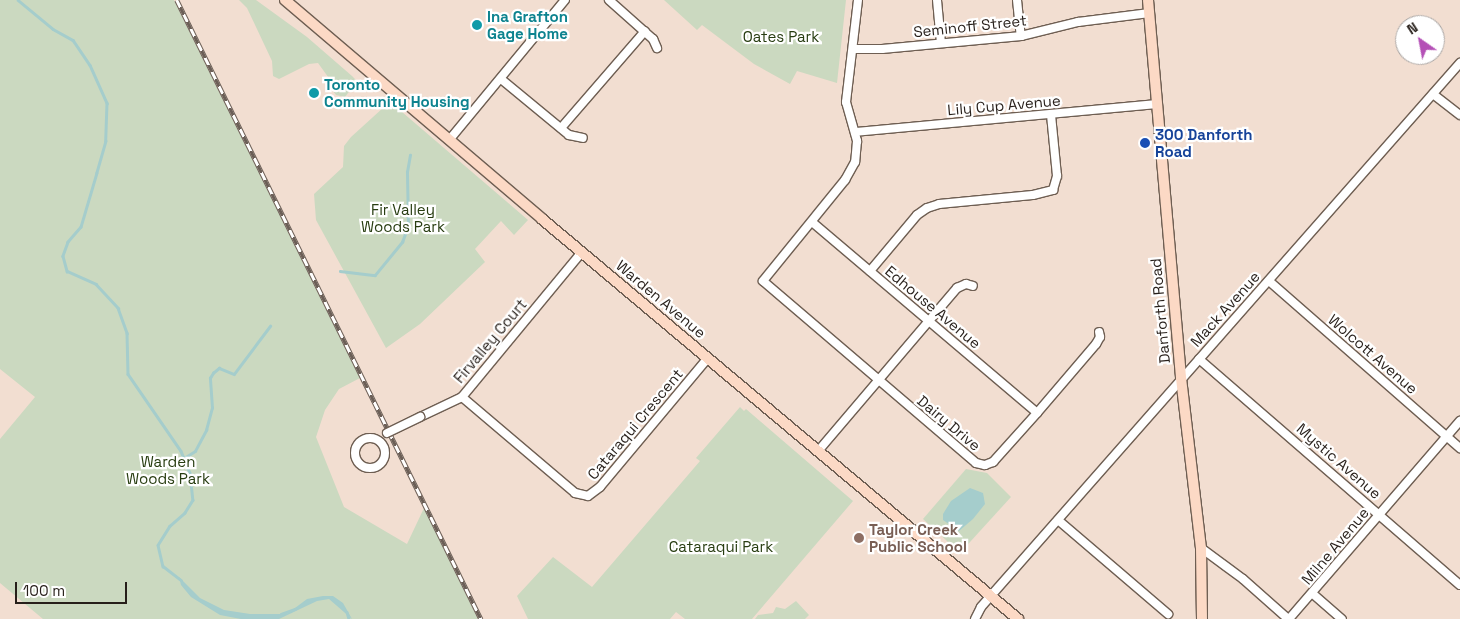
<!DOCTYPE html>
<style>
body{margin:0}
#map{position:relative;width:1460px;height:619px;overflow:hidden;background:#f2ded1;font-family:"Space Grotesk",sans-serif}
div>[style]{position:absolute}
.green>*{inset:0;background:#cbd9c0}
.water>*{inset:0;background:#a5cdcc}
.stream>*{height:2.5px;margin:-1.25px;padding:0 1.25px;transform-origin:1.25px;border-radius:1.25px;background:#a5cdcc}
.roads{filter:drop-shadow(1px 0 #6e5e52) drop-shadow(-1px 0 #6e5e52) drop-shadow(0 1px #6e5e52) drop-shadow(0 -1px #6e5e52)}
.minor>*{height:8px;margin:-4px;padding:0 4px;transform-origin:4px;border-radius:4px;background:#fff}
.minor>.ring{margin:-4px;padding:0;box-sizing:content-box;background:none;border:8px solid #fff;border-radius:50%}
.secondary>*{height:10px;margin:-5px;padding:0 5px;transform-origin:5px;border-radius:5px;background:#fcd9c5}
.rail>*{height:4.5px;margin-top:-2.25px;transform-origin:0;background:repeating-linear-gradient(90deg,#fff 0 8px,#6b5f57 0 16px);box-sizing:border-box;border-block:1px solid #6b5f57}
.bridges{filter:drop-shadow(1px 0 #6e5e52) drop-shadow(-1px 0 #6e5e52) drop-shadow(0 1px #6e5e52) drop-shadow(0 -1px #6e5e52)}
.minor-bridge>*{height:8px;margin:-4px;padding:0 4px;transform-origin:4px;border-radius:4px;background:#fff}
.dots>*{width:14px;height:14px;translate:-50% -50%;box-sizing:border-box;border:2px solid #fff;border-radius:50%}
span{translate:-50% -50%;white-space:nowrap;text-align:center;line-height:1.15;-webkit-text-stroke:4.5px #fff;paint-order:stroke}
.culture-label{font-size:15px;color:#0d838f;font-weight:700}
.left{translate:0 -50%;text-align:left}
.street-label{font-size:15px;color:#271f1a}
.park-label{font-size:15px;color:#283d11}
.transit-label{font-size:15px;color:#164399;font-weight:700}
.education-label{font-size:15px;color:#785e54;font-weight:700}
.north{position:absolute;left:1395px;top:15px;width:50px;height:50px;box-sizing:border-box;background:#fff;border:1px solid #a9a5a3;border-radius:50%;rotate:327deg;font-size:14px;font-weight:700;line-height:20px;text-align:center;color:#271f1a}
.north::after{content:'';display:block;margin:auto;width:18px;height:22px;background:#b450b6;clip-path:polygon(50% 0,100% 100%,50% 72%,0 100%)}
.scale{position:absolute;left:15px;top:582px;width:112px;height:22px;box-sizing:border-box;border:2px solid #271f1a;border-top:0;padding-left:6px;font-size:15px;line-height:18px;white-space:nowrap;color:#271f1a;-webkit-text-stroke:4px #fff;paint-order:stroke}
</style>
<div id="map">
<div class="green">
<div style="clip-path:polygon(0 0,174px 0,360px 378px,339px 389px,325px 410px,316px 437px,344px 507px,407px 544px,424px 508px,478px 619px,43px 619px,0 583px,0 439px,35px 397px,0 369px)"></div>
<div style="clip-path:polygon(239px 0,256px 0,307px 37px,352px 76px,357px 81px,345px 97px,336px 95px,331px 88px,331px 81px,318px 63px,309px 64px,279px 79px,273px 76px,272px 61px,247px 8px)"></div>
<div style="clip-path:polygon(664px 0,846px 0,837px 83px,797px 71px,790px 84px,754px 64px,702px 25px,697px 30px)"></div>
<div style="clip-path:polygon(388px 100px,528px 220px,514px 235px,501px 221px,475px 249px,485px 262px,420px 324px,386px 348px,316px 220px,314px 194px,343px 167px,344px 146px,351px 137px,384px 107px)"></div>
<div style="clip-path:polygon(740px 407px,744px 411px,746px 409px,853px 501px,752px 619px,685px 619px,676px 612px,670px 619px,528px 619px,517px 596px,553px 557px,592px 587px,700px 461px,696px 458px)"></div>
<div style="clip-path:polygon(966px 469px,987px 473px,1011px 497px,960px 553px,923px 519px)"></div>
<div style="clip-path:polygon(796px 601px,809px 615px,805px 619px,755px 619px,758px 615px,773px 613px,776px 607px,785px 609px)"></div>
</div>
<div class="water">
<div style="clip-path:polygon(970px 488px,983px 493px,985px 504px,973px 519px,959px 531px,943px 520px,943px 514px,951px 501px)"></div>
<div style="clip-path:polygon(179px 577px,200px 598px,224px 610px,250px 614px,287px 614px,307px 599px,323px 596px,333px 596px,343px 603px,352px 619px,329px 599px,317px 601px,279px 619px,241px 619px,220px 615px,191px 597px,181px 585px)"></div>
</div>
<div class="stream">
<div style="left:18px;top:0;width:45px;rotate:39.6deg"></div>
<div style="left:53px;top:29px;width:23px;rotate:29deg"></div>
<div style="left:73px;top:40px;width:30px;rotate:56deg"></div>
<div style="left:90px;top:65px;width:42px;rotate:65.9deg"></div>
<div style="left:107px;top:103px;width:38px;rotate:92deg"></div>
<div style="left:106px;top:141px;width:33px;rotate:106deg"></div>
<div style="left:97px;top:173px;width:56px;rotate:106.5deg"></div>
<div style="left:81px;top:227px;width:20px;rotate:131deg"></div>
<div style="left:68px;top:242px;width:15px;rotate:110deg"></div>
<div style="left:63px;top:256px;width:16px;rotate:75deg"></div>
<div style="left:67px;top:271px;width:32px;rotate:24deg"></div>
<div style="left:96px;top:284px;width:33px;rotate:47deg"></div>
<div style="left:118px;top:308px;width:27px;rotate:70deg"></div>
<div style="left:127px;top:333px;width:41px;rotate:88.6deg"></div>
<div style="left:128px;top:374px;width:93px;rotate:55.5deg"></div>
<div style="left:181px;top:451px;width:24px;rotate:68deg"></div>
<div style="left:190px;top:473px;width:27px;rotate:84deg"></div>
<div style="left:193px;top:500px;width:15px;rotate:122deg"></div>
<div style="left:185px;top:513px;width:20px;rotate:139deg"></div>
<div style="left:170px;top:526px;width:22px;rotate:122deg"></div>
<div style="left:158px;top:545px;width:22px;rotate:77deg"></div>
<div style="left:163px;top:566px;width:23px;rotate:38deg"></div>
<div style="left:340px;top:271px;width:35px;rotate:7deg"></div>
<div style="left:375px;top:275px;width:43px;rotate:-50.7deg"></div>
<div style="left:402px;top:242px;width:17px;rotate:-69deg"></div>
<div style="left:408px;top:226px;width:54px;rotate:-91.1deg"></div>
<div style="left:407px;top:172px;width:17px;rotate:-80deg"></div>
<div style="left:184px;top:458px;width:13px;rotate:-32deg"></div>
<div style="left:195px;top:451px;width:24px;rotate:-62deg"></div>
<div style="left:206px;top:430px;width:23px;rotate:-75deg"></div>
<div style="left:212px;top:408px;width:30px;rotate:-94deg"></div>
<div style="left:210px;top:378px;width:6px;rotate:-59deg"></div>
<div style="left:213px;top:373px;width:8px;rotate:-40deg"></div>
<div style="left:219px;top:368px;width:16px;rotate:22deg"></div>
<div style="left:234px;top:374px;width:60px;rotate:-53.1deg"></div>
<div style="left:347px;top:612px;width:7px;rotate:74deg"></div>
<div style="left:281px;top:614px;width:15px;rotate:-20deg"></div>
</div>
<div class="roads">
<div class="minor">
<div style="left:609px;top:0;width:59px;rotate:41.6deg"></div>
<div style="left:653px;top:39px;width:10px;rotate:66deg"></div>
<div style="left:858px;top:0;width:103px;rotate:96.7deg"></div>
<div style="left:846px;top:102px;width:41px;rotate:74.2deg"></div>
<div style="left:857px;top:141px;width:21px;rotate:95deg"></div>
<div style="left:855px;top:162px;width:21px;rotate:119deg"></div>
<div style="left:845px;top:180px;width:130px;rotate:129.1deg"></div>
<div style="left:763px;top:281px;width:280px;rotate:40.5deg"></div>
<div style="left:976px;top:463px;width:9px;rotate:13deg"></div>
<div style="left:985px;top:465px;width:9px;rotate:-21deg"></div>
<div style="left:993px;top:462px;width:66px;rotate:-48.1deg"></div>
<div style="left:1037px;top:413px;width:91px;rotate:-49.5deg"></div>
<div style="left:1096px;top:344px;width:8px;rotate:-60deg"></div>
<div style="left:1100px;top:337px;width:5px;rotate:-101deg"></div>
<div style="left:937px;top:0;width:43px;rotate:84.7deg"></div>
<div style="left:1017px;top:0;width:36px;rotate:84deg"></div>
<div style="left:853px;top:49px;width:29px"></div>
<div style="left:882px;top:49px;width:140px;rotate:-5.3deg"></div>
<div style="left:1021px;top:36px;width:59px;rotate:-13.8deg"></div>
<div style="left:1078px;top:22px;width:72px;rotate:-7.2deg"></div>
<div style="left:501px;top:79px;width:88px;rotate:39.5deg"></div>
<div style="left:569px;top:135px;width:14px;rotate:12deg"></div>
<div style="left:1433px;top:94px;width:34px;rotate:38deg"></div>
<div style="left:561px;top:128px;width:128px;rotate:-49.1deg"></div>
<div style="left:855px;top:132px;width:302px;rotate:-5.3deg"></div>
<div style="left:450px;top:139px;width:180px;rotate:-50.4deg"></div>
<div style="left:812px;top:222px;width:295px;rotate:40.3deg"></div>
<div style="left:870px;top:271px;width:73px;rotate:-50deg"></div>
<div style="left:917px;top:215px;width:12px;rotate:-35deg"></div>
<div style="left:927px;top:208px;width:13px;rotate:-18deg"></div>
<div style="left:939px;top:204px;width:94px;rotate:-5.5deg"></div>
<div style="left:1033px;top:195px;width:21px;rotate:-14deg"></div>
<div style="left:1053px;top:190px;width:15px;rotate:-74deg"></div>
<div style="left:1057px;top:176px;width:61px;rotate:-95.6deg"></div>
<div style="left:1269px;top:281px;width:254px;rotate:41.2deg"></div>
<div style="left:1199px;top:359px;width:345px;rotate:40.9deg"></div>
<div style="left:462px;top:397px;width:148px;rotate:40.3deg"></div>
<div style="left:575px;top:493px;width:13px;rotate:13deg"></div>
<div style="left:588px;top:496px;width:15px;rotate:-37deg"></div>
<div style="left:600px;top:487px;width:168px;rotate:-50.1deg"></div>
<div style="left:420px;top:417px;width:47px;rotate:-25.5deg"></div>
<div style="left:462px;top:397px;width:188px;rotate:-50.4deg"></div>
<div class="ring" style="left:355px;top:438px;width:22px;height:22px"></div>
<div style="left:819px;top:450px;width:213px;rotate:-49.6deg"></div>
<div style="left:957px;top:288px;width:10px;rotate:-24deg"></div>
<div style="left:966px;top:284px;width:7px;rotate:16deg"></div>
<div style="left:1058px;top:520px;width:145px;rotate:40.5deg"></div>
<div style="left:1201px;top:548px;width:52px;rotate:36.4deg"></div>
<div style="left:1243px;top:579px;width:60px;rotate:41.6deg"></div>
<div style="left:1313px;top:594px;width:38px;rotate:41deg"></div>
<div style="left:975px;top:619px;width:13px;rotate:-63deg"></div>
<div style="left:981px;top:607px;width:725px;rotate:-48.64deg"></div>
<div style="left:1289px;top:619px;width:262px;rotate:-49.2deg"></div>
</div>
<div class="secondary">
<div style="left:285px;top:0;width:338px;rotate:40.4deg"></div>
<div style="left:542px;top:219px;width:622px;rotate:40.04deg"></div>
<div style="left:1148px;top:0;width:379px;rotate:85deg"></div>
<div style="left:1181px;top:378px;width:171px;rotate:83.3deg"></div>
<div style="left:1201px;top:548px;width:71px;rotate:89.2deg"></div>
</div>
</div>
<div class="rail">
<div style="left:177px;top:0;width:690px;rotate:63.84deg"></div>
</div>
<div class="bridges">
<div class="minor-bridge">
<div style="left:387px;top:433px;width:37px;rotate:-26deg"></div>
</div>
</div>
<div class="dots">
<div style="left:477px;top:25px;background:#0f9aa8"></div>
<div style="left:314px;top:93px;background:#0f9aa8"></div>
<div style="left:1145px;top:143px;background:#1a4fb4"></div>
<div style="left:859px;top:538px;background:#8d6e63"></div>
</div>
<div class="culture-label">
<span class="left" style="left:487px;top:25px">Ina Grafton<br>Gage Home</span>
<span class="left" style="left:324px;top:93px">Toronto<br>Community Housing</span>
</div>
<div class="street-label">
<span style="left:970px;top:26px;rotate:-6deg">Seminoff Street</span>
<span style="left:1004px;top:105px;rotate:-5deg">Lily Cup Avenue</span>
<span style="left:661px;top:299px;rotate:40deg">Warden Avenue</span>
<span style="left:933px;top:307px;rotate:40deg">Edhouse Avenue</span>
<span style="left:1225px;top:309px;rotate:-48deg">Mack Avenue</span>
<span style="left:1160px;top:311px;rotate:-95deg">Danforth Road</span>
<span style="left:490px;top:341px;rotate:-50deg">Firvalley Court</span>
<span style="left:1373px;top:354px;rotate:41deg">Wolcott Avenue</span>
<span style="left:949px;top:423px;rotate:40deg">Dairy Drive</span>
<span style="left:635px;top:424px;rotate:-50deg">Cataraqui Crescent</span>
<span style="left:1339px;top:461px;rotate:41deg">Mystic Avenue</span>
<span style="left:1335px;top:546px;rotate:-50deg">Milne Avenue</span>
</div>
<div class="park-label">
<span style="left:781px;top:37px">Oates Park</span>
<span style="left:403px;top:218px">Fir Valley<br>Woods Park</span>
<span style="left:168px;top:470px">Warden<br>Woods Park</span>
<span style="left:721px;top:547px">Cataraqui Park</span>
</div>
<div class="transit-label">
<span class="left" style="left:1155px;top:143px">300 Danforth<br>Road</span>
</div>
<div class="education-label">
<span class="left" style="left:869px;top:538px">Taylor Creek<br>Public School</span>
</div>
<div class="north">N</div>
<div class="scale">100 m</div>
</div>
